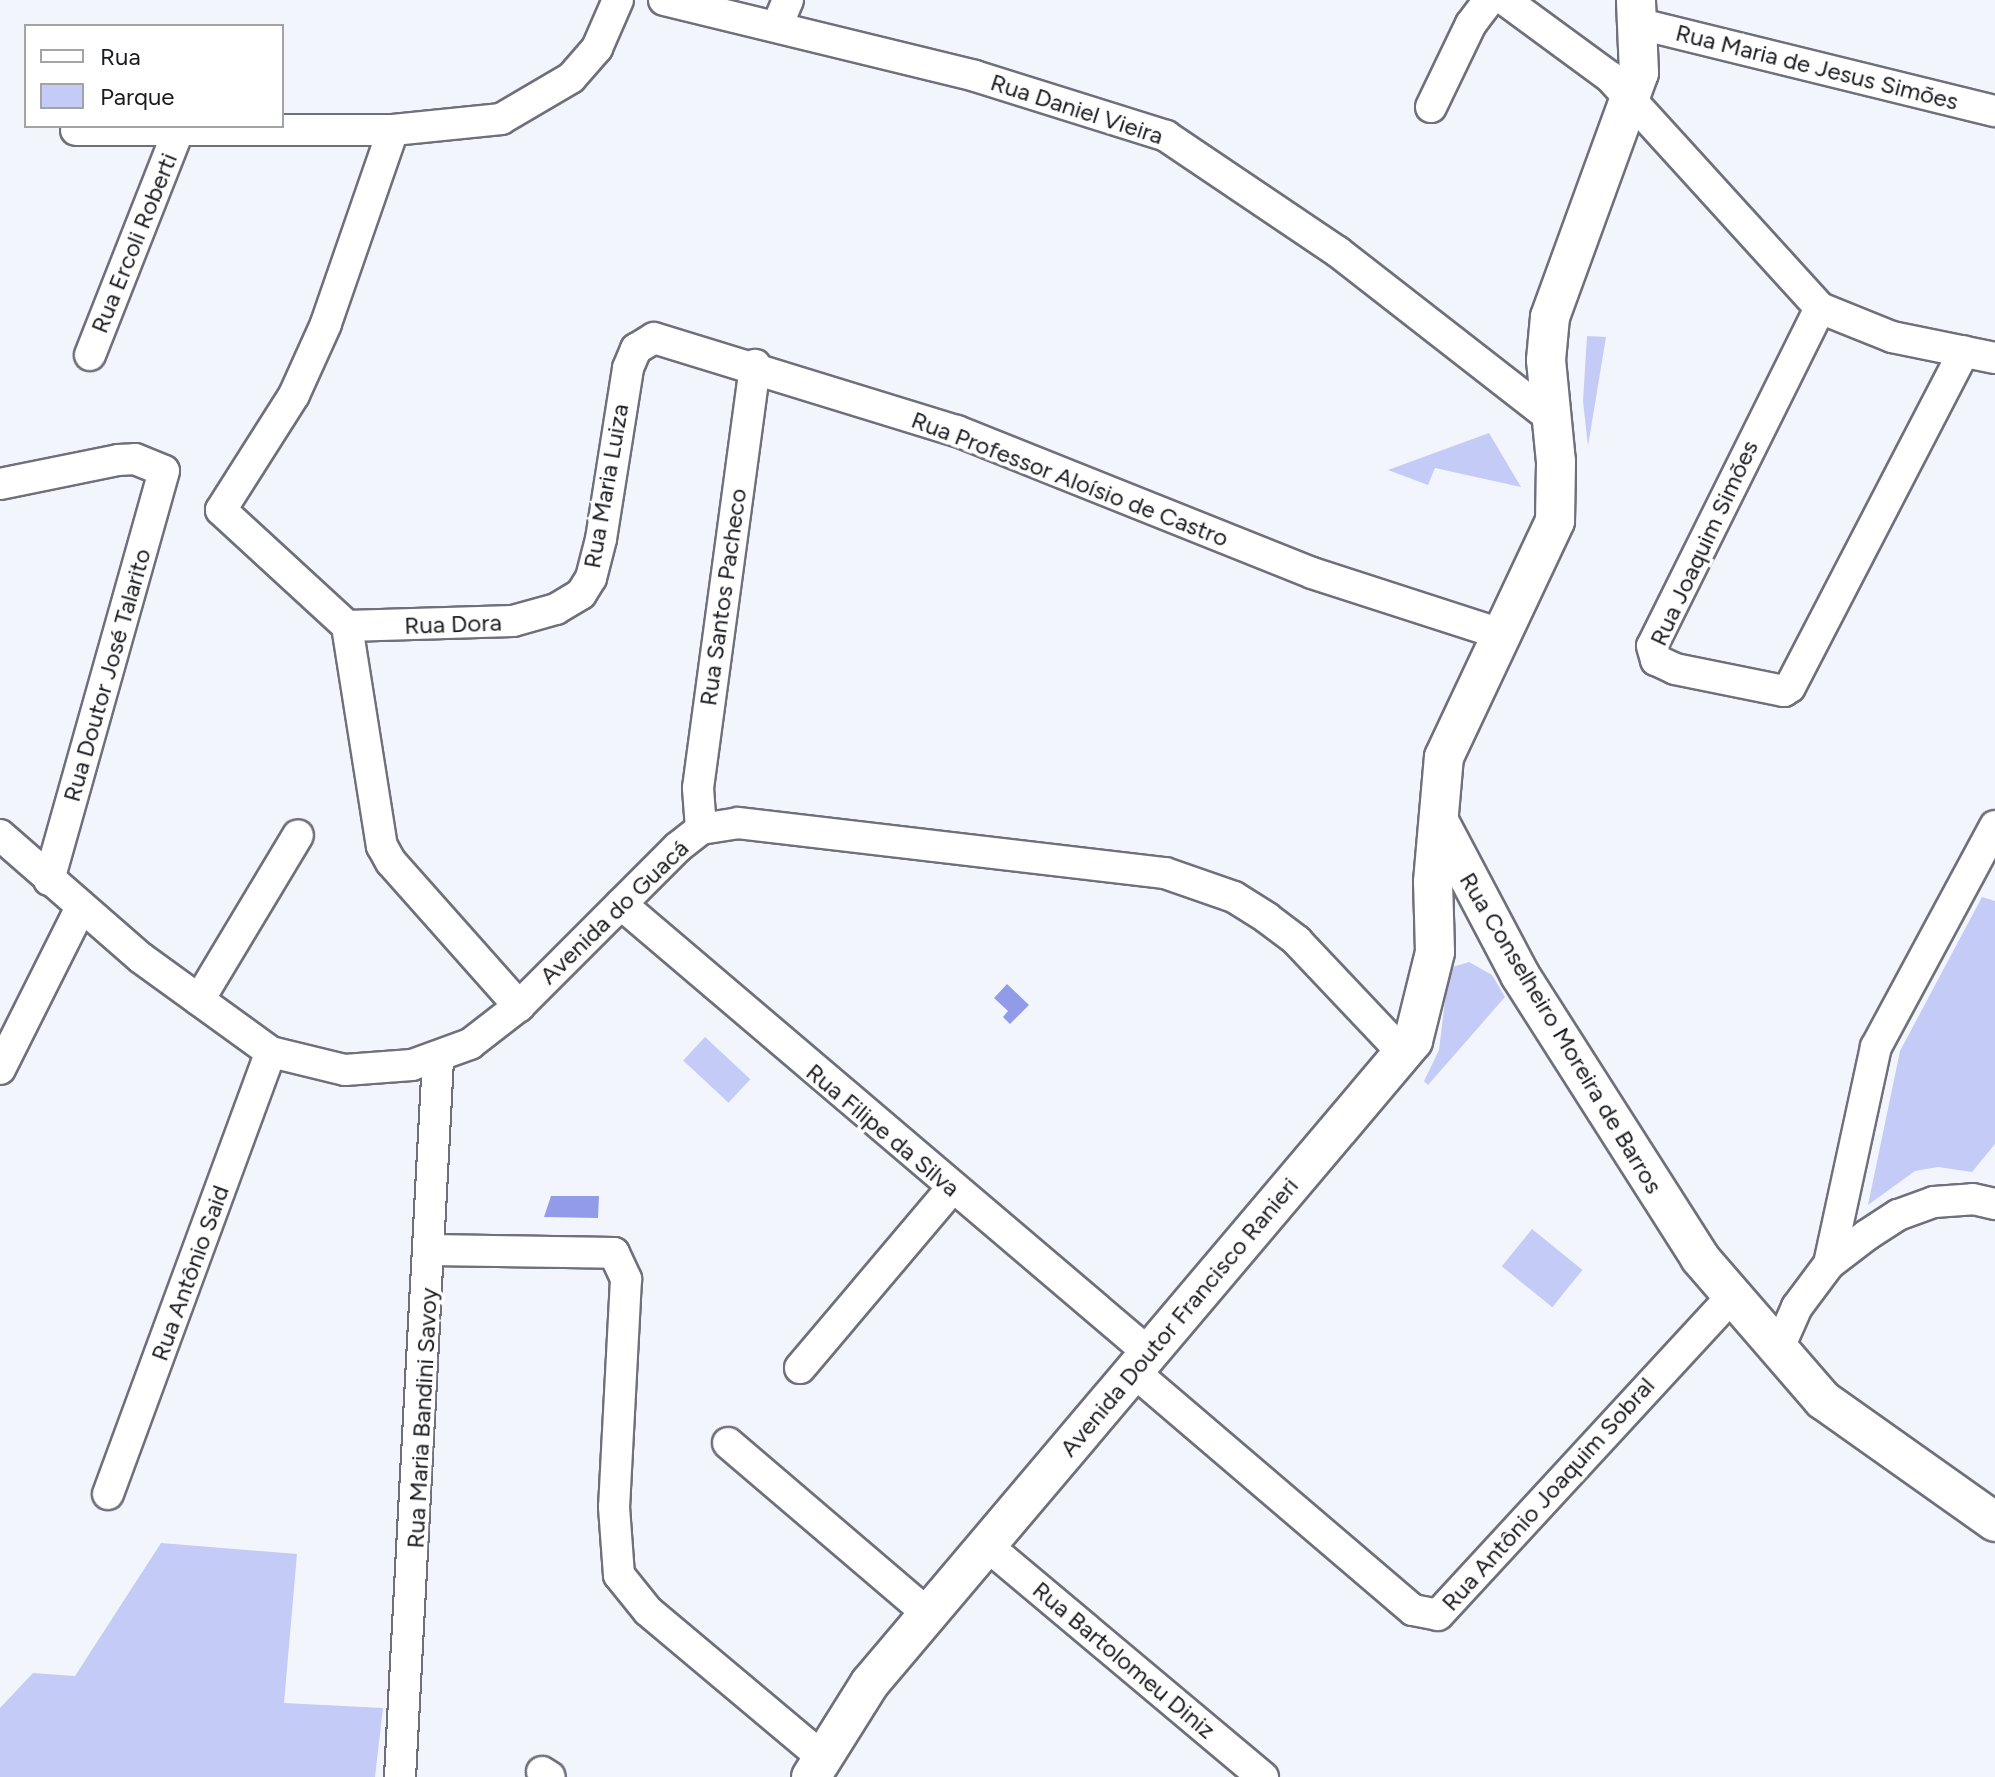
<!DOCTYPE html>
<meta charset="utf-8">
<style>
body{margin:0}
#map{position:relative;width:1995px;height:1777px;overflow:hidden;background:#f3f5fd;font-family:Figtree,sans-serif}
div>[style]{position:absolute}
.green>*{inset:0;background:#c4cbf6;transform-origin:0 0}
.water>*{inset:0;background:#919be8}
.roads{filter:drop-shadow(2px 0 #6e707c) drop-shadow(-2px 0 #6e707c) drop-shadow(0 2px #6e707c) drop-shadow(0 -2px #6e707c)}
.minor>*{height:30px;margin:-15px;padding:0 15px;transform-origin:15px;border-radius:15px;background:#fff}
.major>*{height:38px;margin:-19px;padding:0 19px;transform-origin:19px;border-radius:19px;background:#fff}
span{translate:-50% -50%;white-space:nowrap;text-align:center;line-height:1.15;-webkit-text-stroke:7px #fff;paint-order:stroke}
.street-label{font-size:24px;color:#1a1b1f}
.legend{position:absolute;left:24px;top:24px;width:260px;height:104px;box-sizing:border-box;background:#fff;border:2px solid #a3a4a5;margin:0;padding:10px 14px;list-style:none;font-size:24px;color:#1a1b1f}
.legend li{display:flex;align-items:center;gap:16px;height:40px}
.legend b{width:40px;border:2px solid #a3a4a5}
</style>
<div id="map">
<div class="green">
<div style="clip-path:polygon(1587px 336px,1606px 337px,1588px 446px,1583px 401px)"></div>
<div style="clip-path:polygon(1489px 433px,1521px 487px,1435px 468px,1428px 485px,1388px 470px)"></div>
<div style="clip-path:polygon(1982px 897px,1995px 901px,1995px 1144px,1972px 1172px,1938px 1167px,1915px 1171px,1868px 1205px,1900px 1051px)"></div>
<div style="clip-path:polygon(1469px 962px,1492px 975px,1505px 997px,1428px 1085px,1424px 1081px,1439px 1050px,1449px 968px)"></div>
<div style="left:705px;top:1037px;width:62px;height:32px;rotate:43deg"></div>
<div style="left:1532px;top:1229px;width:65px;height:48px;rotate:39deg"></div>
<div style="clip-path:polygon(161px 1543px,297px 1554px,284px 1703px,383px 1708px,375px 1777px,0 1777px,0 1708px,33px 1673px,75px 1676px)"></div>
</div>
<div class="water">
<div style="clip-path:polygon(1007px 984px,1029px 1005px,1010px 1024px,1003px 1017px,1008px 1011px,994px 998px)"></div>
<div style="clip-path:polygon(551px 1196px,599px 1196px,598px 1218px,544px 1217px)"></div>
</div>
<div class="roads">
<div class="minor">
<div style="left:664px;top:0;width:320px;rotate:13.7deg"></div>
<div style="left:975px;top:76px;width:200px;rotate:17.4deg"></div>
<div style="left:1166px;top:136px;width:207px;rotate:34deg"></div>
<div style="left:1338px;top:252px;width:270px;rotate:37.9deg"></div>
<div style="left:1505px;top:0;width:130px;rotate:36.3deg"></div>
<div style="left:1610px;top:77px;width:312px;rotate:47.7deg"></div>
<div style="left:1820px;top:308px;width:78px;rotate:21.9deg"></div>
<div style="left:1892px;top:337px;width:105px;rotate:11.5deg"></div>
<div style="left:1640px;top:24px;width:366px;rotate:13.8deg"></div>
<div style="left:777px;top:26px;width:28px;rotate:-67deg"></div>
<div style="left:1431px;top:107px;width:92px;rotate:-64.3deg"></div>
<div style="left:1471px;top:24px;width:30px;rotate:-53deg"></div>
<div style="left:76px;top:130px;width:317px"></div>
<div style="left:393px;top:130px;width:109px;rotate:-5.8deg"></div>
<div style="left:501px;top:119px;width:81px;rotate:-30.4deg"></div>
<div style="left:571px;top:78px;width:40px;rotate:-49deg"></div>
<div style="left:597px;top:48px;width:52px;rotate:-66.4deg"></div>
<div style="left:393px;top:130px;width:205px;rotate:109.1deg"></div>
<div style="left:326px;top:324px;width:78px;rotate:114.3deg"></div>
<div style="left:294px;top:395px;width:136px;rotate:122.4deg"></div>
<div style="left:221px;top:510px;width:171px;rotate:42.6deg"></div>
<div style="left:347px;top:626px;width:223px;rotate:81deg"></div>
<div style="left:382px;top:846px;width:18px;rotate:61deg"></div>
<div style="left:391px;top:862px;width:193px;rotate:48.4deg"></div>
<div style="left:1820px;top:308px;width:377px;rotate:116.4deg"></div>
<div style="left:1652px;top:646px;width:15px;rotate:74deg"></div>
<div style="left:1656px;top:660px;width:21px;rotate:25deg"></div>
<div style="left:1675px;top:669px;width:111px;rotate:11.4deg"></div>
<div style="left:1784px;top:691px;width:7px;rotate:-34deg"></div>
<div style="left:1790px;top:687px;width:378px;rotate:-62.6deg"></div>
<div style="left:90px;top:355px;width:240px;rotate:-68.5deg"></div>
<div style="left:0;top:484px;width:120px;rotate:-11.5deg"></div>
<div style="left:118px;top:460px;width:17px;rotate:-3deg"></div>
<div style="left:135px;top:459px;width:31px;rotate:22deg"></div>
<div style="left:164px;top:471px;width:425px;rotate:105.7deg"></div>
<div style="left:347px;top:626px;width:166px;rotate:-1.7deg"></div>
<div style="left:513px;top:621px;width:45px;rotate:-15.6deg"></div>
<div style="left:556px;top:609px;width:29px;rotate:-31deg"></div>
<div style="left:581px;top:594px;width:19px;rotate:-58deg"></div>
<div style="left:591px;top:578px;width:40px;rotate:-75.6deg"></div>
<div style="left:601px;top:539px;width:173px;rotate:-81deg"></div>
<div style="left:628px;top:368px;width:21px;rotate:-67deg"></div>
<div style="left:636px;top:349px;width:21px;rotate:-31deg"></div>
<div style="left:654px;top:338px;width:317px;rotate:17.1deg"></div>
<div style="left:957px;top:431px;width:382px;rotate:21.8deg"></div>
<div style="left:1312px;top:573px;width:202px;rotate:17.9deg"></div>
<div style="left:701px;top:829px;width:41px;rotate:-94.2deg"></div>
<div style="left:698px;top:788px;width:427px;rotate:-82.3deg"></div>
<div style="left:0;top:835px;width:187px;rotate:41.1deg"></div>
<div style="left:141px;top:958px;width:160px;rotate:35.9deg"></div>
<div style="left:271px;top:1052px;width:76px;rotate:13.7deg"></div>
<div style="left:345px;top:1070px;width:67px;rotate:-4.3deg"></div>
<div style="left:412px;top:1065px;width:62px;rotate:-19.9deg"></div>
<div style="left:470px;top:1044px;width:62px;rotate:-37.8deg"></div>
<div style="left:519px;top:1006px;width:225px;rotate:-45deg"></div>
<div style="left:678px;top:847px;width:29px;rotate:-38deg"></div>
<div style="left:701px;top:829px;width:37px;rotate:-9deg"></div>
<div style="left:738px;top:823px;width:430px;rotate:6.7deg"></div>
<div style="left:1165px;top:873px;width:73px;rotate:19.2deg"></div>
<div style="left:1234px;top:897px;width:39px;rotate:32deg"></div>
<div style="left:1267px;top:918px;width:38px;rotate:37deg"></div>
<div style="left:1297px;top:941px;width:156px;rotate:46.6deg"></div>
<div style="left:621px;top:904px;width:693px;rotate:40.38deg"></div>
<div style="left:199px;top:1000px;width:192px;rotate:-59deg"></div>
<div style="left:0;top:1069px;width:179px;rotate:-63.4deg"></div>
<div style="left:431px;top:1250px;width:183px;rotate:0.9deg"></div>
<div style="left:614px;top:1253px;width:29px;rotate:65deg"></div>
<div style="left:626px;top:1279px;width:228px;rotate:93deg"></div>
<div style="left:614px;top:1507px;width:68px;rotate:85.8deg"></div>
<div style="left:619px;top:1575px;width:46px;rotate:51.1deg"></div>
<div style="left:648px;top:1611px;width:227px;rotate:40deg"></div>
<div style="left:1829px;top:1264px;width:222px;rotate:-77.8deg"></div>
<div style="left:1876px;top:1047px;width:251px;rotate:-61.7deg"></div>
<div style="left:1778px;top:1350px;width:47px;rotate:-66.2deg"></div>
<div style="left:1797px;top:1307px;width:54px;rotate:-53.3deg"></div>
<div style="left:1829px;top:1264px;width:48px;rotate:-37.3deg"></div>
<div style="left:1867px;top:1235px;width:37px;rotate:-33deg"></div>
<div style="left:1898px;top:1215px;width:38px;rotate:-20deg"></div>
<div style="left:1934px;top:1202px;width:39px;rotate:-4deg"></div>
<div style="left:1973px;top:1199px;width:23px;rotate:13deg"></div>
<div style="left:800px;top:1368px;width:236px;rotate:-49.8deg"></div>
<div style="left:1133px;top:1371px;width:368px;rotate:40.5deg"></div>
<div style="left:1413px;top:1610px;width:25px;rotate:11deg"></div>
<div style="left:1438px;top:1615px;width:432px;rotate:-47.3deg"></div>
<div style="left:728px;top:1443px;width:262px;rotate:40.5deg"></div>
<div style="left:108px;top:1494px;width:471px;rotate:-69.8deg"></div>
<div style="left:985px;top:1544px;width:363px;rotate:40deg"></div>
<div style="left:542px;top:1772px;width:9px;rotate:32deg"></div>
<div style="left:400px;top:1777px;width:719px;rotate:-86.97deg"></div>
</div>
<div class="major">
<div style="left:1441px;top:825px;width:170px;rotate:62.2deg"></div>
<div style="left:1520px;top:975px;width:335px;rotate:57.5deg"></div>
<div style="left:1700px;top:1258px;width:188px;rotate:49.1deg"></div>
<div style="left:1823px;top:1400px;width:211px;rotate:35.3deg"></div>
<div style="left:811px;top:1777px;width:111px;rotate:-57.9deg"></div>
<div style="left:870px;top:1683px;width:841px;rotate:-49.78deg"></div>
<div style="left:1413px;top:1041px;width:92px;rotate:-76.1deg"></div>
<div style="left:1435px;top:952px;width:70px;rotate:-91.6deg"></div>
<div style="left:1433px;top:882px;width:125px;rotate:-85deg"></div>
<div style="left:1444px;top:757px;width:261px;rotate:-64.8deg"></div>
<div style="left:1555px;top:521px;width:59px;rotate:-89deg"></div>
<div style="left:1556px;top:462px;width:102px;rotate:-95.6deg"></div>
<div style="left:1546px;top:360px;width:43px;rotate:-84.7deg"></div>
<div style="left:1550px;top:317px;width:260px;rotate:-70deg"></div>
<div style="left:1639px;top:73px;width:73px;rotate:-92.4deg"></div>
</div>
</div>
<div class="street-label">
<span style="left:1817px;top:67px;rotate:14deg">Rua Maria de Jesus Simões</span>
<span style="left:1077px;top:109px;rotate:18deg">Rua Daniel Vieira</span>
<span style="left:134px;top:243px;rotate:-68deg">Rua Ercoli Roberti</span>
<span style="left:1070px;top:479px;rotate:21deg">Rua Professor Aloísio de Castro</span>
<span style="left:606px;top:486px;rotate:-80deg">Rua Maria Luiza</span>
<span style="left:1704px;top:543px;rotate:-65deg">Rua Joaquim Simões</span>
<span style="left:723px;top:597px;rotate:-82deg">Rua Santos Pacheco</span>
<span style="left:453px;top:624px;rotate:-2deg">Rua Dora</span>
<span style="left:107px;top:675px;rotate:-74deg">Rua Doutor José Talarito</span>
<span style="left:614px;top:912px;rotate:-44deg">Avenida do Guacá</span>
<span style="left:1561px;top:1033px;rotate:59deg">Rua Conselheiro Moreira de Barros</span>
<span style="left:883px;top:1130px;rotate:40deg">Rua Filipe da Silva</span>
<span style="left:190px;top:1273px;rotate:-70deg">Rua Antônio Said</span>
<span style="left:1179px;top:1317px;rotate:-50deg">Avenida Doutor Francisco Ranieri</span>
<span style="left:422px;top:1418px;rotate:-87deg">Rua Maria Bandini Savoy</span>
<span style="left:1548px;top:1494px;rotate:-48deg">Rua Antônio Joaquim Sobral</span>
<span style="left:1124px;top:1660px;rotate:40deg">Rua Bartolomeu Diniz</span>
</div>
<ul class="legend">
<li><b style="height:10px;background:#fff"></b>Rua</li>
<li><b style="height:22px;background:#c4cbf6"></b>Parque</li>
</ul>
</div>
